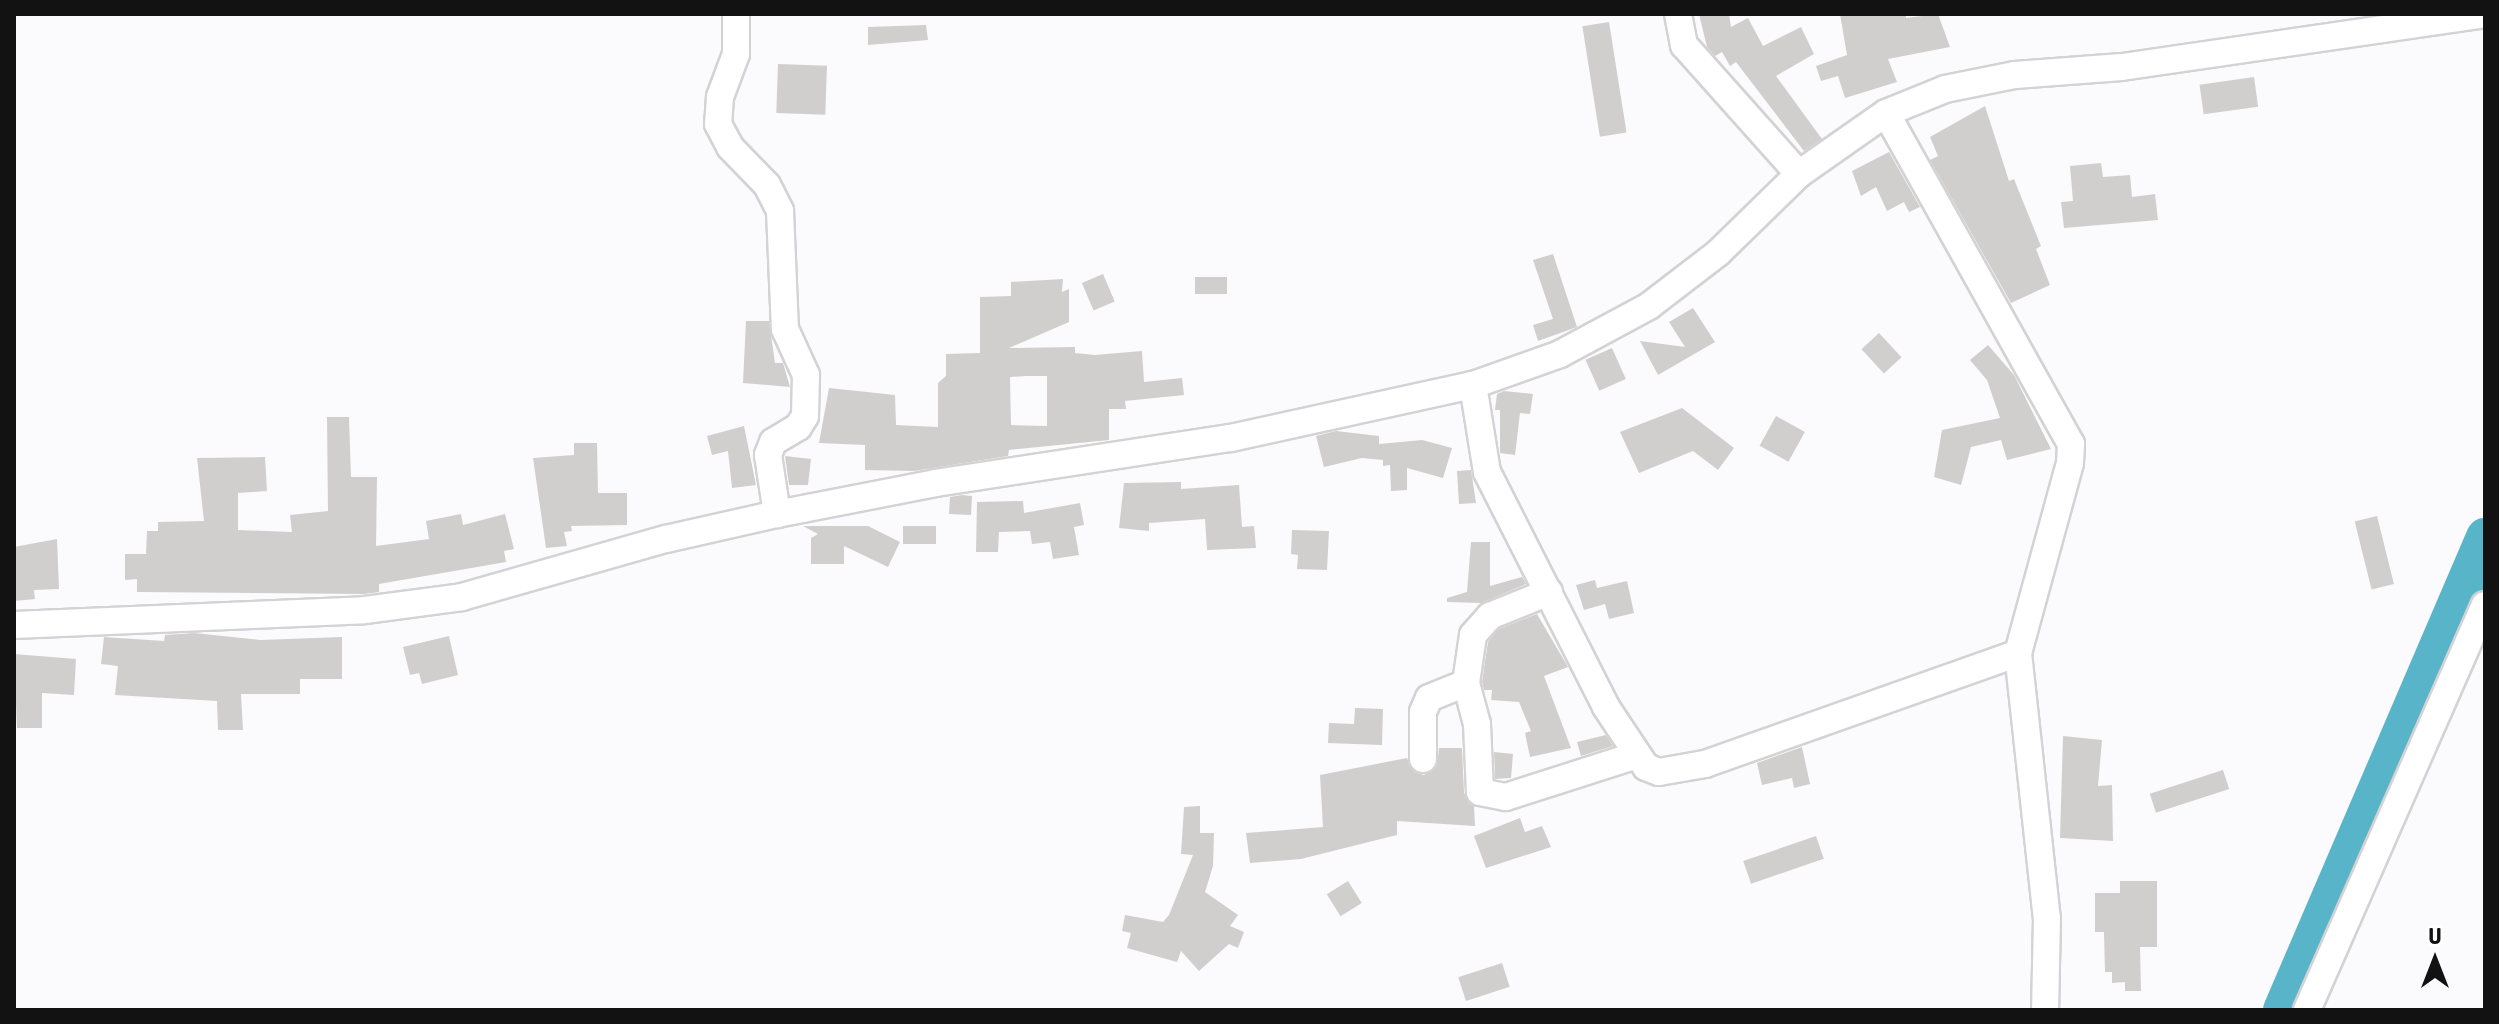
<!DOCTYPE html>
<style>
body{margin:0}
#map{position:relative;width:2499px;height:1024px;overflow:hidden;background:#fbfbfd;font-family:"Asap Condensed",sans-serif}
div>[style]{position:absolute}
.river>*{height:38px;margin:-19px;padding:0 19px;transform-origin:19px;border-radius:19px;background:#58b4c8}
.building>*{inset:0;background:#d1cfcd;transform-origin:0 0}
.roads{filter:drop-shadow(2px 0 #d3d3d5) drop-shadow(-2px 0 #d3d3d5) drop-shadow(0 2px #d3d3d5) drop-shadow(0 -2px #d3d3d5)}
.minor>*{height:26px;margin:-13px;padding:0 13px;transform-origin:13px;border-radius:13px;background:#fff}
span{translate:-50% -50%;white-space:nowrap;text-align:center;line-height:1.15;-webkit-text-stroke:6px #fff;paint-order:stroke}
.frame{position:absolute;inset:0;border:16px solid #121213;pointer-events:none}
.north{position:absolute;left:2395px;top:920px;width:80px;height:80px;-webkit-text-stroke:6px #fff;paint-order:stroke;rotate:0deg;font-size:22px;font-weight:700;line-height:32px;text-align:center;color:#121213}
.north::after{content:'';display:block;margin:auto;width:28px;height:36px;background:#121213;clip-path:polygon(50% 0,100% 100%,50% 72%,0 100%)}
</style>
<div id="map">
<div class="river">
<div style="left:2282px;top:1010px;width:515px;rotate:-66.77deg"></div>
</div>
<div class="building">
<div style="clip-path:polygon(1699px 14px,1729px 14px,1731px 27px,1748px 18px,1763px 46px,1801px 27px,1814px 54px,1776px 76px,1822px 139px,1804px 151px,1736px 62px,1730px 66px,1722px 52px,1715px 56px,1707px 47px)"></div>
<div style="clip-path:polygon(1840px 14px,1906px 14px,1906px 18px,1938px 14px,1950px 47px,1888px 59px,1897px 82px,1845px 98px,1838px 76px,1821px 81px,1816px 66px,1847px 55px)"></div>
<div style="left:1609px;top:22px;width:112px;height:27px;rotate:81deg"></div>
<div style="clip-path:polygon(926px 25px,928px 40px,868px 45px,868px 27px)"></div>
<div style="left:778px;top:64px;width:49px;height:49px;rotate:2deg"></div>
<div style="left:2254px;top:77px;width:30px;height:55px;rotate:82deg"></div>
<div style="clip-path:polygon(1985px 106px,2009px 181px,2014px 179px,2041px 246px,2036px 249px,2050px 285px,2011px 303px,1930px 160px,1938px 156px,1930px 137px)"></div>
<div style="clip-path:polygon(1889px 152px,1920px 207px,1909px 212px,1904px 202px,1887px 211px,1876px 187px,1861px 196px,1852px 171px)"></div>
<div style="clip-path:polygon(2101px 163px,2103px 177px,2130px 175px,2132px 197px,2155px 194px,2158px 220px,2064px 228px,2061px 202px,2073px 201px,2070px 166px)"></div>
<div style="clip-path:polygon(1553px 254px,1577px 327px,1538px 341px,1533px 325px,1553px 319px,1533px 260px)"></div>
<div style="left:1103px;top:274px;width:30px;height:23px;rotate:67deg"></div>
<div style="left:1195px;top:277px;width:32px;height:17px"></div>
<div style="clip-path:polygon(evenodd,1063px 279px,1062px 292px,1069px 289px,1069px 322px,1009px 348px,1075px 347px,1075px 353px,1095px 355px,1142px 351px,1144px 382px,1182px 378px,1184px 395px,1125px 401px,1126px 409px,1109px 409px,1109px 440px,1009px 450px,1008px 456px,914px 471px,865px 470px,865px 445px,819px 443px,829px 388px,895px 395px,896px 425px,938px 427px,938px 383px,946px 376px,946px 354px,980px 353px,980px 297px,1011px 296px,1011px 282px,1063px 279px,1026px 376px,1047px 376px,1047px 426px,1011px 425px,1010px 377px,1026px 376px)"></div>
<div style="clip-path:polygon(1693px 308px,1715px 342px,1658px 375px,1640px 341px,1685px 347px,1669px 322px)"></div>
<div style="clip-path:polygon(746px 321px,769px 321px,775px 363px,783px 363px,790px 387px,743px 383px)"></div>
<div style="left:1879px;top:333px;width:33px;height:24px;rotate:47deg"></div>
<div style="clip-path:polygon(1988px 345px,2014px 375px,2051px 449px,2007px 460px,2001px 440px,1971px 447px,1961px 485px,1934px 477px,1942px 430px,2000px 418px,1987px 380px,1970px 360px)"></div>
<div style="left:1612px;top:348px;width:34px;height:29px;rotate:66deg"></div>
<div style="clip-path:polygon(1504px 391px,1533px 394px,1530px 414px,1520px 413px,1515px 455px,1500px 453px,1500px 410px,1495px 410px,1497px 394px)"></div>
<div style="clip-path:polygon(1682px 408px,1734px 448px,1718px 470px,1693px 451px,1639px 473px,1620px 432px)"></div>
<div style="left:1776px;top:416px;width:33px;height:34px;rotate:29deg"></div>
<div style="clip-path:polygon(327px 417px,349px 417px,351px 477px,377px 477px,376px 546px,429px 539px,426px 521px,461px 514px,463px 525px,505px 514px,514px 549px,504px 551px,506px 562px,379px 584px,379px 592px,364px 594px,137px 592px,137px 579px,125px 580px,125px 554px,146px 554px,147px 531px,158px 531px,158px 522px,204px 521px,197px 458px,265px 457px,267px 491px,238px 493px,238px 530px,292px 532px,290px 515px,328px 511px)"></div>
<div style="clip-path:polygon(744px 426px,756px 485px,732px 488px,728px 451px,712px 455px,707px 436px)"></div>
<div style="clip-path:polygon(1336px 431px,1379px 436px,1379px 444px,1422px 440px,1452px 448px,1443px 478px,1407px 468px,1407px 490px,1391px 491px,1390px 465px,1383px 466px,1383px 460px,1362px 458px,1324px 467px,1316px 436px)"></div>
<div style="clip-path:polygon(574px 443px,597px 443px,598px 493px,627px 493px,627px 525px,571px 526px,572px 531px,564px 532px,567px 546px,546px 548px,533px 458px,574px 455px)"></div>
<div style="clip-path:polygon(785px 456px,811px 459px,808px 485px,789px 485px)"></div>
<div style="clip-path:polygon(1471px 470px,1476px 503px,1459px 504px,1457px 471px)"></div>
<div style="clip-path:polygon(1181px 482px,1181px 489px,1239px 485px,1242px 527px,1254px 526px,1256px 548px,1207px 550px,1205px 519px,1149px 523px,1149px 531px,1119px 528px,1124px 483px)"></div>
<div style="clip-path:polygon(962px 495px,972px 496px,971px 515px,949px 514px,950px 497px)"></div>
<div style="clip-path:polygon(1023px 501px,1024px 513px,1080px 503px,1084px 525px,1074px 527px,1079px 555px,1053px 559px,1050px 542px,1032px 544px,1030px 531px,999px 532px,998px 552px,976px 552px,977px 502px)"></div>
<div style="left:2377px;top:516px;width:70px;height:23px;rotate:76deg"></div>
<div style="clip-path:polygon(803px 526px,868px 526px,900px 542px,888px 567px,844px 546px,844px 564px,811px 564px,811px 538px,818px 534px)"></div>
<div style="left:903px;top:526px;width:33px;height:18px"></div>
<div style="clip-path:polygon(1292px 530px,1329px 531px,1327px 570px,1297px 569px,1298px 555px,1291px 554px)"></div>
<div style="clip-path:polygon(57px 539px,59px 589px,34px 590px,35px 599px,14px 601px,14px 547px)"></div>
<div style="clip-path:polygon(1471px 542px,1490px 542px,1490px 586px,1522px 577px,1526px 584px,1481px 603px,1447px 602px,1447px 598px,1467px 592px)"></div>
<div style="clip-path:polygon(1595px 580px,1597px 588px,1627px 581px,1634px 613px,1609px 619px,1605px 604px,1584px 610px,1576px 585px)"></div>
<div style="clip-path:polygon(1537px 614px,1568px 667px,1544px 676px,1571px 748px,1530px 757px,1525px 733px,1531px 731px,1519px 702px,1491px 700px,1492px 690px,1484px 690px,1482px 682px,1488px 642px,1499px 629px)"></div>
<div style="clip-path:polygon(194px 633px,260px 640px,342px 637px,342px 679px,300px 679px,300px 694px,241px 694px,243px 730px,218px 730px,217px 701px,115px 695px,118px 666px,101px 664px,104px 637px,164px 641px,165px 635px)"></div>
<div style="clip-path:polygon(449px 636px,458px 675px,422px 684px,419px 673px,410px 675px,403px 647px)"></div>
<div style="clip-path:polygon(14px 654px,76px 659px,74px 695px,42px 693px,42px 728px,17px 728px)"></div>
<div style="clip-path:polygon(1355px 708px,1383px 709px,1382px 745px,1328px 743px,1329px 723px,1354px 724px)"></div>
<div style="clip-path:polygon(1606px 735px,1613px 746px,1581px 756px,1577px 742px)"></div>
<div style="clip-path:polygon(2063px 736px,2102px 740px,2098px 786px,2112px 785px,2113px 841px,2060px 838px)"></div>
<div style="clip-path:polygon(1802px 747px,1810px 784px,1794px 788px,1792px 778px,1762px 785px,1757px 763px)"></div>
<div style="clip-path:polygon(1439px 748px,1462px 748px,1464px 793px,1474px 806px,1475px 826px,1397px 821px,1397px 835px,1301px 859px,1250px 863px,1246px 833px,1323px 827px,1320px 775px,1407px 758px,1414px 772px,1424px 775px,1437px 766px)"></div>
<div style="clip-path:polygon(1494px 752px,1513px 754px,1511px 778px,1495px 779px)"></div>
<div style="left:2223px;top:770px;width:20px;height:77px;rotate:72deg"></div>
<div style="clip-path:polygon(1200px 806px,1200px 833px,1214px 833px,1213px 866px,1205px 892px,1238px 915px,1230px 926px,1244px 932px,1238px 948px,1229px 944px,1199px 971px,1181px 951px,1177px 962px,1127px 948px,1131px 933px,1122px 931px,1125px 915px,1163px 922px,1169px 915px,1193px 855px,1181px 854px,1184px 807px)"></div>
<div style="clip-path:polygon(1520px 818px,1525px 832px,1542px 826px,1551px 847px,1486px 868px,1474px 836px)"></div>
<div style="left:1816px;top:836px;width:24px;height:77px;rotate:71deg"></div>
<div style="left:1348px;top:881px;width:26px;height:25px;rotate:58deg"></div>
<div style="clip-path:polygon(2120px 881px,2157px 881px,2157px 947px,2140px 947px,2141px 991px,2125px 991px,2125px 982px,2112px 983px,2112px 972px,2105px 972px,2104px 932px,2095px 932px,2095px 893px,2120px 893px)"></div>
<div style="left:1502px;top:963px;width:25px;height:46px;rotate:72deg"></div>
</div>
<div class="roads">
<div class="minor">
<div style="left:736px;top:14px;width:40px;rotate:90deg"></div>
<div style="left:736px;top:54px;width:46px;rotate:110.4deg"></div>
<div style="left:720px;top:97px;width:27px;rotate:94deg"></div>
<div style="left:718px;top:124px;width:26px;rotate:62deg"></div>
<div style="left:730px;top:147px;width:53px;rotate:45.8deg"></div>
<div style="left:767px;top:185px;width:29px;rotate:63deg"></div>
<div style="left:780px;top:211px;width:118px;rotate:87.6deg"></div>
<div style="left:785px;top:329px;width:51px;rotate:65.5deg"></div>
<div style="left:806px;top:375px;width:41px;rotate:91.4deg"></div>
<div style="left:805px;top:416px;width:13px;rotate:122deg"></div>
<div style="left:798px;top:427px;width:29px;rotate:149deg"></div>
<div style="left:773px;top:442px;width:14px;rotate:111deg"></div>
<div style="left:768px;top:455px;width:60px;rotate:81.3deg"></div>
<div style="left:1678px;top:14px;width:32px;rotate:79deg"></div>
<div style="left:1684px;top:45px;width:173px;rotate:48.3deg"></div>
<div style="left:1886px;top:113px;width:379px;rotate:60.8deg"></div>
<div style="left:2071px;top:444px;width:19px;rotate:93deg"></div>
<div style="left:2070px;top:463px;width:197px;rotate:105.3deg"></div>
<div style="left:2018px;top:653px;width:267px;rotate:83.8deg"></div>
<div style="left:2047px;top:918px;width:92px;rotate:91.2deg"></div>
<div style="left:1473px;top:385px;width:88px;rotate:80.9deg"></div>
<div style="left:1487px;top:472px;width:263px;rotate:63.1deg"></div>
<div style="left:1606px;top:707px;width:72px;rotate:56.3deg"></div>
<div style="left:1646px;top:767px;width:14px;rotate:21deg"></div>
<div style="left:1659px;top:772px;width:47px;rotate:-9.9deg"></div>
<div style="left:1705px;top:764px;width:332px;rotate:-19.5deg"></div>
<div style="left:1549px;top:592px;width:64px;rotate:157.9deg"></div>
<div style="left:1490px;top:616px;width:25px;rotate:132deg"></div>
<div style="left:1473px;top:635px;width:49px;rotate:98.3deg"></div>
<div style="left:1466px;top:683px;width:42px;rotate:75deg"></div>
<div style="left:1477px;top:724px;width:68px;rotate:87.5deg"></div>
<div style="left:1480px;top:792px;width:26px;rotate:11deg"></div>
<div style="left:1506px;top:797px;width:134px;rotate:-17.8deg"></div>
<div style="left:14px;top:625px;width:351px;rotate:-2.4deg"></div>
<div style="left:365px;top:610px;width:98px;rotate:-7.6deg"></div>
<div style="left:462px;top:597px;width:212px;rotate:-15.9deg"></div>
<div style="left:666px;top:539px;width:114px;rotate:-12.7deg"></div>
<div style="left:777px;top:514px;width:162px;rotate:-11deg"></div>
<div style="left:936px;top:483px;width:298px;rotate:-8.7deg"></div>
<div style="left:1231px;top:438px;width:248px;rotate:-12.4deg"></div>
<div style="left:1473px;top:385px;width:92px;rotate:-19.6deg"></div>
<div style="left:1560px;top:354px;width:101px;rotate:-28.3deg"></div>
<div style="left:1649px;top:306px;width:87px;rotate:-37.5deg"></div>
<div style="left:1718px;top:253px;width:113px;rotate:-44.3deg"></div>
<div style="left:1799px;top:174px;width:106px;rotate:-35deg"></div>
<div style="left:1886px;top:113px;width:64px;rotate:-22.1deg"></div>
<div style="left:1945px;top:89px;width:71px;rotate:-11.3deg"></div>
<div style="left:2015px;top:75px;width:107px;rotate:-4.3deg"></div>
<div style="left:2122px;top:67px;width:367px;rotate:-8.3deg"></div>
<div style="left:1423px;top:759px;width:47px;rotate:-90deg"></div>
<div style="left:1423px;top:712px;width:15px;rotate:-67deg"></div>
<div style="left:1429px;top:698px;width:40px;rotate:-22deg"></div>
<div style="left:2307px;top:1010px;width:442px;rotate:-66.3deg"></div>
</div>
</div>
<div class="frame"></div>
<div class="north">U</div>
</div>
